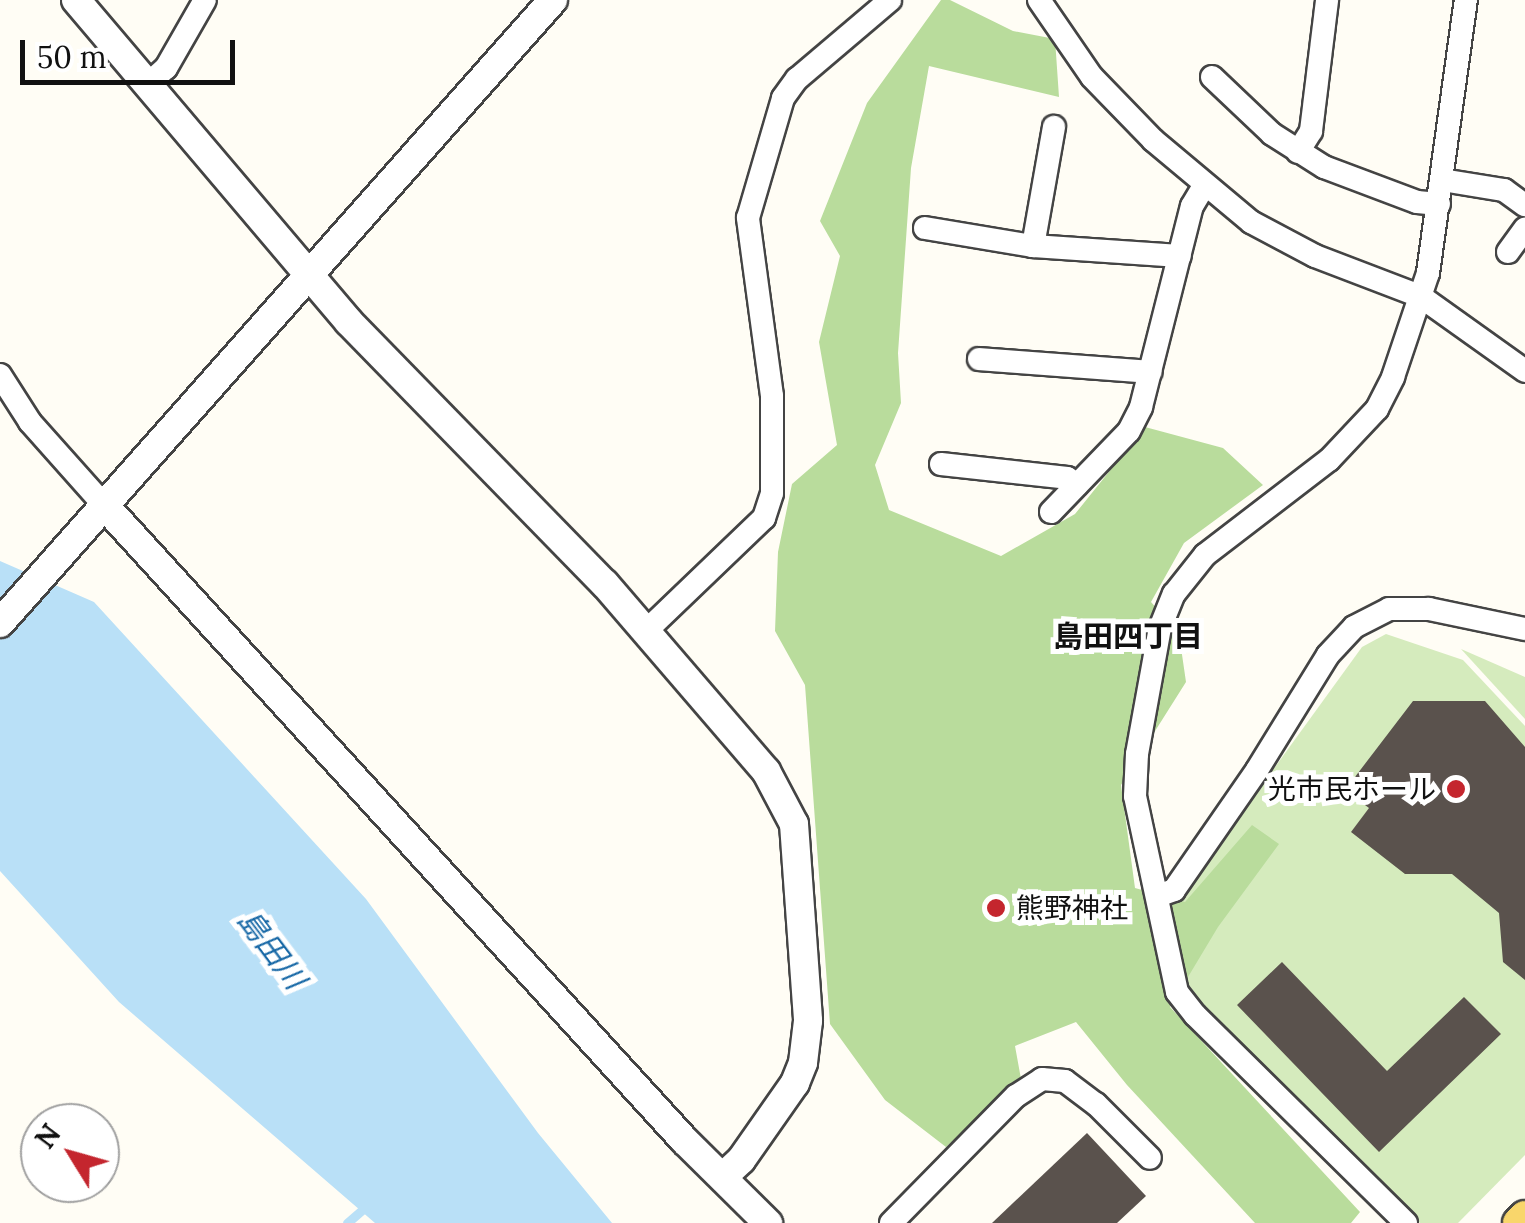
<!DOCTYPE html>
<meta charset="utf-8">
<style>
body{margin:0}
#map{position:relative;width:1525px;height:1223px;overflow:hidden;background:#fffdf5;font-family:Lora,"Noto Sans JP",serif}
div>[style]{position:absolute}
.green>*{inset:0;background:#d5ebbd}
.forest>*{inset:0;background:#b9dc9c}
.water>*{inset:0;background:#b9e0f7}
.stream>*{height:9px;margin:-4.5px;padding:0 4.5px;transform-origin:4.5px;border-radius:4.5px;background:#b9e0f7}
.building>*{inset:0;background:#5a524d}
.roads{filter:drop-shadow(2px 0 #444) drop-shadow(-2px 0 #444) drop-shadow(0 2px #444) drop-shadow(0 -2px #444)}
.minor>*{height:22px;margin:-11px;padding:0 11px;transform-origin:11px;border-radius:11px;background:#fff}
.tertiary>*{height:28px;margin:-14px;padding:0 14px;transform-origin:14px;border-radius:14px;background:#fff}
.primary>*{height:35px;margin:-17.5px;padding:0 17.5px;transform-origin:17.5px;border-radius:17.5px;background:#f9d66b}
.dots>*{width:28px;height:28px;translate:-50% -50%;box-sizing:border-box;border:5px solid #fff;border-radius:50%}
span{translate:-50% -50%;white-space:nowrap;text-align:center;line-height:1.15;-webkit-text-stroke:10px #fff;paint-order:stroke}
.poi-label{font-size:28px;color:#111}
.right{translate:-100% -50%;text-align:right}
.left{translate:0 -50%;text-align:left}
.neighbourhood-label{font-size:30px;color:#111;font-weight:700}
.water-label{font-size:30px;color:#1768a6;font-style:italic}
.north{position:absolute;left:20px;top:1103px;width:100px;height:100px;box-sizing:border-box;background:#fff;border:2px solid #a0a0a0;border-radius:50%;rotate:307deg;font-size:28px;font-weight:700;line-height:40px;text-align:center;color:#111}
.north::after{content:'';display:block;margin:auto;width:35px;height:45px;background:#c4262e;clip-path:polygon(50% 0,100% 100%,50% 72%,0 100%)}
.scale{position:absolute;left:20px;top:40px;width:215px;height:45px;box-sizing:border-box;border:5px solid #111;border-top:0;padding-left:12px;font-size:30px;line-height:35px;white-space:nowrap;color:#111;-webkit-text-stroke:8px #fff;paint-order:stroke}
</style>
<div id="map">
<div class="green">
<div style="clip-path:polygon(1386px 634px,1463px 660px,1525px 726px,1525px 1155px,1458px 1223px,1420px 1223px,1196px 1003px,1184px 985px,1175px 905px,1362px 647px)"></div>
<div style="clip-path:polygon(1461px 649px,1525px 677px,1525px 719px)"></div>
</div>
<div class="forest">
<div style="clip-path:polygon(941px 0,950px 0,1013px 31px,1055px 39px,1059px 97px,929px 66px,911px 168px,898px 353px,901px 403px,875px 465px,889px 510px,1001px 556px,1075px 514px,1145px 427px,1223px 448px,1263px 485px,1184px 543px,1151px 602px,1179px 634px,1186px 682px,1121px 785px,1135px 888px,1185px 902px,1252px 825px,1279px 844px,1218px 927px,1170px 1007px,1360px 1212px,1351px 1223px,1255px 1223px,1127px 1085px,1076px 1022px,1015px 1046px,1021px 1079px,946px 1147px,885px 1100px,830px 1024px,805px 685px,775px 631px,778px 552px,792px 484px,837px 445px,819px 342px,840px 256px,820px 221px,867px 103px)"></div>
</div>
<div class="water">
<div style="clip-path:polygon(0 561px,94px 602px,366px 899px,538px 1133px,612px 1223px,375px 1223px,119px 1002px,0 871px)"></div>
</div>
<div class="stream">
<div style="left:347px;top:1223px;width:28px;rotate:-41deg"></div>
</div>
<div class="building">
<div style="clip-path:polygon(1413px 701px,1485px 701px,1525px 747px,1525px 980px,1503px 962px,1499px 913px,1452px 874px,1405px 874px,1351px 832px,1369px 808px,1345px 790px)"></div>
<div style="clip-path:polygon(1282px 962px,1387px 1071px,1464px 997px,1501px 1034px,1379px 1152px,1237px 1005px)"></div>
<div style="clip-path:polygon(1087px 1133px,1146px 1196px,1117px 1223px,992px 1223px)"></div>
</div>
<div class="roads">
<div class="minor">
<div style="left:1039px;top:0;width:93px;rotate:55.5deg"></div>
<div style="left:1092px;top:77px;width:88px;rotate:45.9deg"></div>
<div style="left:1153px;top:140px;width:128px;rotate:39.9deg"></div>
<div style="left:1251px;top:222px;width:72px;rotate:28deg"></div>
<div style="left:1315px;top:256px;width:112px;rotate:20.9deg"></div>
<div style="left:1420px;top:296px;width:129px;rotate:35.5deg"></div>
<div style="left:1212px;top:77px;width:83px;rotate:43.5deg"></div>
<div style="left:1272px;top:134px;width:62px;rotate:32.4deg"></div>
<div style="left:1324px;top:167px;width:99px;rotate:20.6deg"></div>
<div style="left:1417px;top:202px;width:22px;rotate:5deg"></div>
<div style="left:148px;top:84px;width:24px;rotate:-42deg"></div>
<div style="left:166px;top:68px;width:78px;rotate:-60.2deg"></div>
<div style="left:1298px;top:152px;width:25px;rotate:-58deg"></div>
<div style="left:1311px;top:131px;width:132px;rotate:-83deg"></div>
<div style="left:1442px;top:180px;width:63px;rotate:9.2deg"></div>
<div style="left:1504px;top:190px;width:26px;rotate:36deg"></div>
<div style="left:925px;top:228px;width:109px;rotate:9.5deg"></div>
<div style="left:1033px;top:246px;width:147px;rotate:3.9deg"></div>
<div style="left:1033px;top:246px;width:121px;rotate:-80deg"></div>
<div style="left:1508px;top:252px;width:29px;rotate:-54deg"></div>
<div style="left:979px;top:359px;width:172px;rotate:4.3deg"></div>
<div style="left:0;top:375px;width:56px;rotate:57.4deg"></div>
<div style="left:30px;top:422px;width:111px;rotate:48.3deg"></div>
<div style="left:941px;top:464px;width:127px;rotate:6.3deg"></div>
<div style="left:1067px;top:478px;width:12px;rotate:35deg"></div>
<div style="left:1051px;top:512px;width:112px;rotate:-46.1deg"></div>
<div style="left:1129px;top:431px;width:27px;rotate:-63deg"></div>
<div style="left:1141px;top:407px;width:207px;rotate:-75.8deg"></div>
<div style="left:1192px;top:206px;width:23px;rotate:-59deg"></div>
<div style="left:645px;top:632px;width:165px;rotate:-43.8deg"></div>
<div style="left:764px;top:518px;width:26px;rotate:-72deg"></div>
<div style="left:772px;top:493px;width:97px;rotate:-90deg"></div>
<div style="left:772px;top:396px;width:180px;rotate:-97.7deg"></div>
<div style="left:748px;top:218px;width:125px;rotate:-73.7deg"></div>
<div style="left:783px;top:98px;width:24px;rotate:-54deg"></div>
<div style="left:797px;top:79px;width:122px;rotate:-40.3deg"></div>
<div style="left:1157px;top:896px;width:18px;rotate:-19deg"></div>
<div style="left:1174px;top:890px;width:146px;rotate:-55.3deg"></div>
<div style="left:1257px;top:770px;width:135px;rotate:-58.3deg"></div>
<div style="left:1328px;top:655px;width:38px;rotate:-47deg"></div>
<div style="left:1354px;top:627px;width:39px;rotate:-27deg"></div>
<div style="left:1389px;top:609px;width:40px"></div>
<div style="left:1429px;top:609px;width:98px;rotate:11.8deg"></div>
<div style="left:891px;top:1223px;width:178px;rotate:-45.5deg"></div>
<div style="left:1016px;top:1096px;width:31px;rotate:-33deg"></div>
<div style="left:1042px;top:1079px;width:23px;rotate:5deg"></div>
<div style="left:1065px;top:1081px;width:39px;rotate:37deg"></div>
<div style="left:1096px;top:1104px;width:76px;rotate:45deg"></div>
<div style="left:1406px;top:1223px;width:296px;rotate:-135.4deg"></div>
<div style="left:1195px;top:1015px;width:29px;rotate:-128deg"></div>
<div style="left:1177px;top:992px;width:200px;rotate:-102.1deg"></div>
<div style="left:1135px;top:796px;width:42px;rotate:-87.3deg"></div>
<div style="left:1137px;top:754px;width:128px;rotate:-79.7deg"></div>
<div style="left:1160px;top:628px;width:37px;rotate:-68deg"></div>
<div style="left:1174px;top:594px;width:50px;rotate:-51.5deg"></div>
<div style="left:1205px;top:555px;width:156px;rotate:-37.5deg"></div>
<div style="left:1329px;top:460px;width:70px;rotate:-46.7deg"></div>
<div style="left:1377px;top:409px;width:36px;rotate:-63deg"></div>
<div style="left:1393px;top:377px;width:110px;rotate:-71.4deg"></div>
<div style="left:1428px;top:273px;width:276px;rotate:-82.1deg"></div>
</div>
<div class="tertiary">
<div style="left:76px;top:0;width:422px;rotate:49.7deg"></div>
<div style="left:349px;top:322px;width:366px;rotate:45.7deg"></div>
<div style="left:605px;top:584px;width:247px;rotate:49.3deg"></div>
<div style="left:766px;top:771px;width:60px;rotate:62.2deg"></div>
<div style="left:794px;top:824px;width:197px;rotate:85.9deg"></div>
<div style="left:808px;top:1021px;width:42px;rotate:96.8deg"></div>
<div style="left:803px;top:1063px;width:22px;rotate:112deg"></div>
<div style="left:795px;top:1083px;width:94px;rotate:125deg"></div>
<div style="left:741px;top:1160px;width:23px;rotate:137deg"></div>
<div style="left:104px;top:505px;width:861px;rotate:47.59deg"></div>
<div style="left:685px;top:1141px;width:117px;rotate:44.7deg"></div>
<div style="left:0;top:623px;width:833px;rotate:-48.41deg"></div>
</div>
<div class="primary">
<div style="left:1520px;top:1223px;width:7px;rotate:-45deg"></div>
</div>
</div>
<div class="dots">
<div style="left:1456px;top:789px;background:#c4262e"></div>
<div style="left:996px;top:908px;background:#c4262e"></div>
</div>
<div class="poi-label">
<span class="right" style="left:1436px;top:789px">光市民ホール</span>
<span class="left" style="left:1016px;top:908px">熊野神社</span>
</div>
<div class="neighbourhood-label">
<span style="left:1128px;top:636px">島田四丁目</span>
</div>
<div class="water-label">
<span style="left:272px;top:949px;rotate:53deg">島田川</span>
</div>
<div class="north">N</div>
<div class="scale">50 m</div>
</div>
